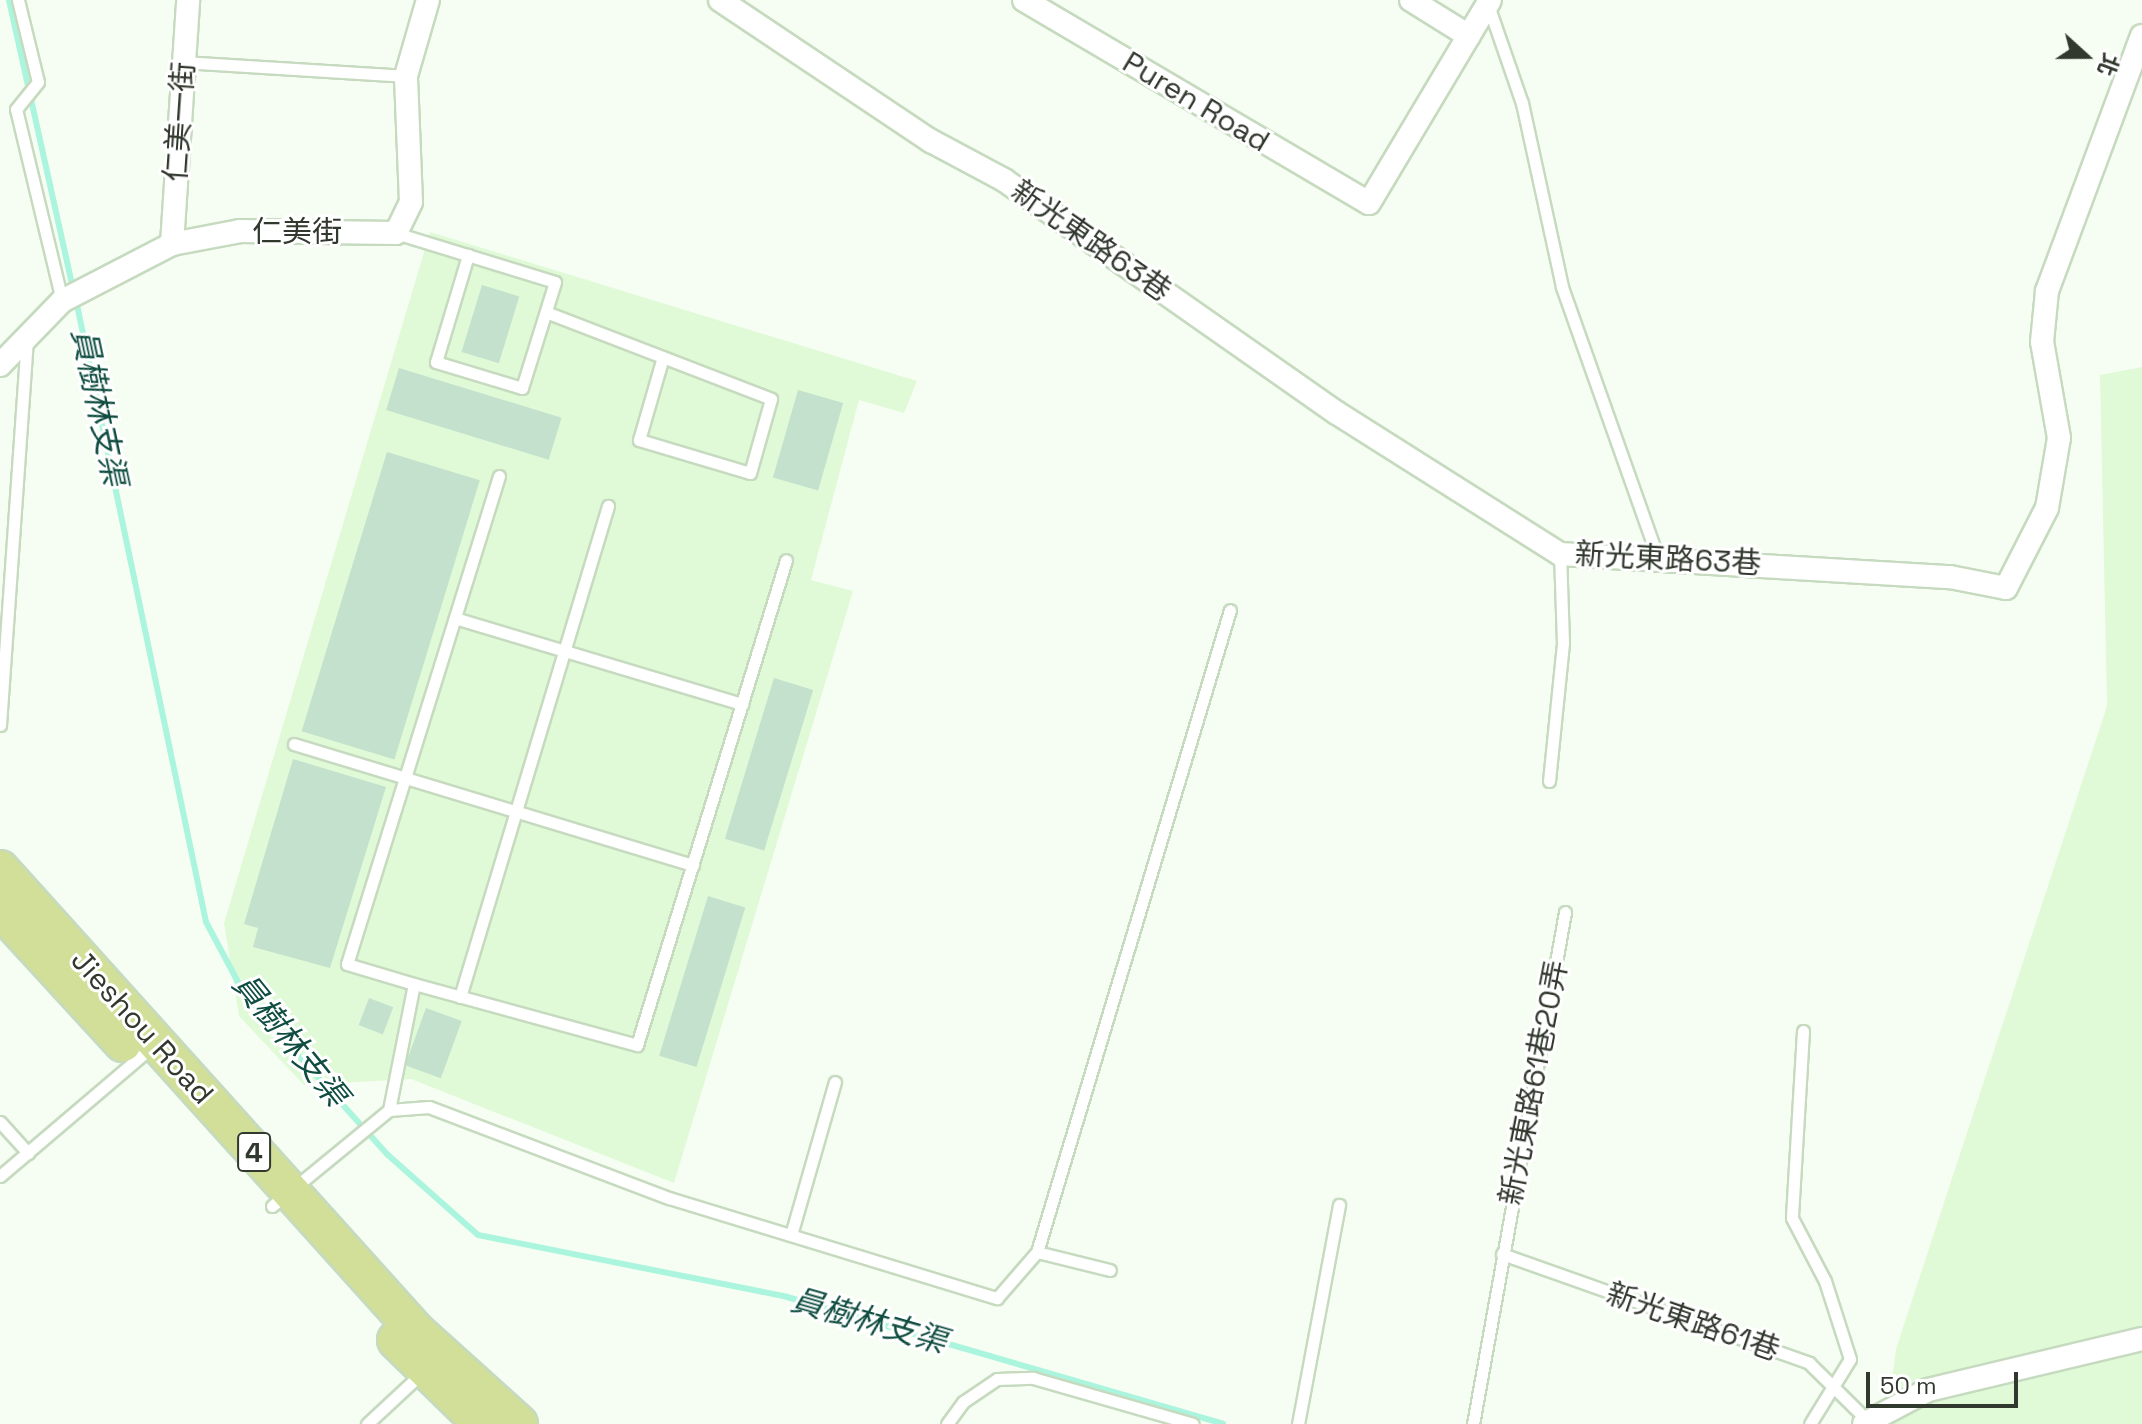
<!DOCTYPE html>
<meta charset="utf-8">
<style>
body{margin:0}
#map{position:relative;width:2142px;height:1424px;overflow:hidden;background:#f6fef3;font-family:"Space Grotesk","Noto Sans TC",sans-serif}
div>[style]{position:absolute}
.built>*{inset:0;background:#e0fad7}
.stream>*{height:6px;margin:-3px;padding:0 3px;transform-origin:3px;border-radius:3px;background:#abf5df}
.building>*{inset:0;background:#c3e1cd;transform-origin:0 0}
.roads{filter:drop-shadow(2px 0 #c6dabf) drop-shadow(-2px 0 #c6dabf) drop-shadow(0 2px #c6dabf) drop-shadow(0 -2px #c6dabf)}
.service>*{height:11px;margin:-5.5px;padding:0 5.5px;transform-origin:5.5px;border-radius:5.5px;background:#fff}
.minor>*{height:22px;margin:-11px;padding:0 11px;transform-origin:11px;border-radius:11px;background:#fff}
.primary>*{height:36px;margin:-18px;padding:0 18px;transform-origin:18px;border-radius:18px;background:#d1df98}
span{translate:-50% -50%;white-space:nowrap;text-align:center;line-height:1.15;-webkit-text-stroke:6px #fff;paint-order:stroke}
.shield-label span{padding:2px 6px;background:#fff;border:2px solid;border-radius:6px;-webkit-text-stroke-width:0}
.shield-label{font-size:28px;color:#31382e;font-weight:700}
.street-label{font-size:30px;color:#31382e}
.water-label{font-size:32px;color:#0f4d40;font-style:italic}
.north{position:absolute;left:2046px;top:16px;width:80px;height:80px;-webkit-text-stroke:6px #fff;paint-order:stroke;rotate:111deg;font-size:22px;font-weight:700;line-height:32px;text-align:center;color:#31382e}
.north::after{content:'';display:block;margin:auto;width:28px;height:36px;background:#31382e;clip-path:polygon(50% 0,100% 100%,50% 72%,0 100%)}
.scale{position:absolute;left:1866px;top:1372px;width:152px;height:36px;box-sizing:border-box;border:4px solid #31382e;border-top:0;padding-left:10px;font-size:24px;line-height:28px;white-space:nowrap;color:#31382e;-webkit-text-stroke:6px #fff;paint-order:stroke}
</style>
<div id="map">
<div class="built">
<div style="clip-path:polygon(430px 232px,917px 381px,904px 413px,859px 400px,811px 580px,853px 591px,674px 1183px,411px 1079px,304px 1085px,239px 1016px,224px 923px)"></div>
<div style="clip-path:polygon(2142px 367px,2142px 1424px,1886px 1424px,1896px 1349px,2107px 706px,2100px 375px)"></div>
</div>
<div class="stream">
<div style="left:9px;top:0;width:296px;rotate:77.5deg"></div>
<div style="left:76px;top:300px;width:635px;rotate:78.19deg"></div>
<div style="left:206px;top:922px;width:85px;rotate:61.9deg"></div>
<div style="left:246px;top:997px;width:212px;rotate:48.1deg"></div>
<div style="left:388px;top:1155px;width:120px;rotate:41.6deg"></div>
<div style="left:478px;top:1235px;width:315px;rotate:11.3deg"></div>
<div style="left:787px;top:1297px;width:454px;rotate:16.2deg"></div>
</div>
<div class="building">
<div style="left:482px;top:285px;width:39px;height:70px;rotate:17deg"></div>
<div style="left:399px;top:368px;width:170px;height:44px;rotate:17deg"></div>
<div style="left:798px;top:390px;width:47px;height:91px;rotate:16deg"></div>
<div style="left:387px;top:452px;width:97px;height:292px;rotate:17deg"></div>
<div style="left:774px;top:678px;width:41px;height:168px;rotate:17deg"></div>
<div style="clip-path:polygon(293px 759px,386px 787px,330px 968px,253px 947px,258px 928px,244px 924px)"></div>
<div style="left:708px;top:896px;width:39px;height:167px;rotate:17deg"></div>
<div style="left:369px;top:998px;width:26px;height:29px;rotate:21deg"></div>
<div style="left:426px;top:1008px;width:38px;height:61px;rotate:20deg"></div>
</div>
<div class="roads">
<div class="service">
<div style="left:18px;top:0;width:84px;rotate:76.3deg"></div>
<div style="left:38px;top:82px;width:35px;rotate:129deg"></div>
<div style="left:16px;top:109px;width:197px;rotate:76.5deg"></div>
<div style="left:1488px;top:5px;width:104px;rotate:70.9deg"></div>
<div style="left:1522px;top:103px;width:188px;rotate:77.7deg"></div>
<div style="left:1562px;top:287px;width:285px;rotate:70.5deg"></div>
<div style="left:184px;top:62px;width:222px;rotate:3.6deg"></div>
<div style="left:396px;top:233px;width:166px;rotate:17.1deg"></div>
<div style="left:555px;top:282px;width:111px;rotate:107.3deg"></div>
<div style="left:522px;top:388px;width:90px;rotate:-163.2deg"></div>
<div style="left:436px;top:362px;width:112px;rotate:-73.3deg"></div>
<div style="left:546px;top:312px;width:241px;rotate:21.1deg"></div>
<div style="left:771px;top:399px;width:77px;rotate:105.8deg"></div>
<div style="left:750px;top:473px;width:116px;rotate:-163.4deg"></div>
<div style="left:639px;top:440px;width:86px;rotate:-73.9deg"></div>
<div style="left:455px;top:618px;width:300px;rotate:16.7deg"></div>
<div style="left:0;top:725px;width:385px;rotate:-86deg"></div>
<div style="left:294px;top:744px;width:417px;rotate:16.9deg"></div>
<div style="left:1549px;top:781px;width:139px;rotate:-84.2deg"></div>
<div style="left:1563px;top:643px;width:89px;rotate:-91.9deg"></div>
<div style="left:414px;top:984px;width:70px;rotate:-163.4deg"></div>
<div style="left:347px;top:964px;width:511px;rotate:-72.7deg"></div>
<div style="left:460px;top:997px;width:513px;rotate:-73.23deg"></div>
<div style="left:1803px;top:1031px;width:187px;rotate:93.4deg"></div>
<div style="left:1792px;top:1218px;width:71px;rotate:62.4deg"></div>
<div style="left:1825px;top:1281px;width:82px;rotate:72.2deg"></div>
<div style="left:1850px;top:1359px;width:76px;rotate:121.6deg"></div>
<div style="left:389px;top:1110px;width:128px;rotate:-78.8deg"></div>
<div style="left:414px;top:984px;width:231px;rotate:15.3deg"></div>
<div style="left:637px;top:1045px;width:507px;rotate:-72.92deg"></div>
<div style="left:0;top:1122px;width:42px;rotate:47.9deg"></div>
<div style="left:0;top:1176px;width:201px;rotate:-40.4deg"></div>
<div style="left:272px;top:1206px;width:151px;rotate:-39.4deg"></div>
<div style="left:389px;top:1110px;width:40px;rotate:-4.3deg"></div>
<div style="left:429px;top:1107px;width:257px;rotate:20.8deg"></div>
<div style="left:669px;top:1198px;width:343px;rotate:17deg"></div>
<div style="left:997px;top:1298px;width:61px;rotate:-49deg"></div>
<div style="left:1037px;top:1252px;width:75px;rotate:13.9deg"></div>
<div style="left:791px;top:1235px;width:159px;rotate:-74deg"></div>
<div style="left:1037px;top:1252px;width:670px;rotate:-73.27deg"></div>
<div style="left:1502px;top:1254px;width:326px;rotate:19.5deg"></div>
<div style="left:1809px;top:1363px;width:80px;rotate:44.5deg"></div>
<div style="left:367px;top:1424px;width:76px;rotate:-42.9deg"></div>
<div style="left:947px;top:1424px;width:27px;rotate:-54deg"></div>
<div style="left:963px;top:1402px;width:41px;rotate:-34.1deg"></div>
<div style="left:997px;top:1379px;width:36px;rotate:-2deg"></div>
<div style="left:1033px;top:1378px;width:166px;rotate:16deg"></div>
<div style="left:1298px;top:1424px;width:223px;rotate:-79.4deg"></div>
<div style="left:1473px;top:1424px;width:520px;rotate:-79.81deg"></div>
</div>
<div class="minor">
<div style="left:720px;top:0;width:254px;rotate:33.8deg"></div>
<div style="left:931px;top:141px;width:83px;rotate:28.1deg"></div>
<div style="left:1004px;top:180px;width:406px;rotate:35deg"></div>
<div style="left:1337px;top:413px;width:264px;rotate:32.3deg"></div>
<div style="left:1560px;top:554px;width:391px;rotate:3.4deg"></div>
<div style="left:1950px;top:577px;width:57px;rotate:11.1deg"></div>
<div style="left:2006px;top:588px;width:90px;rotate:-62.9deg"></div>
<div style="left:2047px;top:508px;width:71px;rotate:-80.3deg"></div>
<div style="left:2059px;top:438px;width:97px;rotate:-100deg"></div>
<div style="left:2042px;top:342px;width:51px;rotate:-84.4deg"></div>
<div style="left:2047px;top:291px;width:272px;rotate:-69.6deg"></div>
<div style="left:1024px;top:0;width:400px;rotate:30.5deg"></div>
<div style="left:1369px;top:203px;width:236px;rotate:-59.2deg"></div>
<div style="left:1411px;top:0;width:68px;rotate:31.8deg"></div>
<div style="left:172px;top:244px;width:245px;rotate:-86.2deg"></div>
<div style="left:0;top:365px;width:89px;rotate:-45.9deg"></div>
<div style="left:62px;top:301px;width:124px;rotate:-27.4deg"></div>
<div style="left:172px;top:244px;width:69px;rotate:-10.8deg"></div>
<div style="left:240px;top:231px;width:156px;rotate:0.7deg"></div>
<div style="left:396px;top:233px;width:34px;rotate:-64deg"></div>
<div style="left:411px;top:202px;width:126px;rotate:-92.3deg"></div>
<div style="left:406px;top:76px;width:79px;rotate:-73.9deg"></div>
<div style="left:1864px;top:1424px;width:72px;rotate:-28deg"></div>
<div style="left:1928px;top:1390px;width:220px;rotate:-13.4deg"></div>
</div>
<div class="primary">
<div style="left:0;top:869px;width:622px;rotate:48deg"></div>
<div style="left:416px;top:1331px;width:139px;rotate:42.1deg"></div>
<div style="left:0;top:909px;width:182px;rotate:47.5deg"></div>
<div style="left:396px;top:1340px;width:120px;rotate:44.3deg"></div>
</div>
</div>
<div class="shield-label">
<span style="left:254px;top:1152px">4</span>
</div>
<div class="street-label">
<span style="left:1196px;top:102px;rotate:31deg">Puren Road</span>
<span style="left:180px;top:122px;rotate:-86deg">仁美一街</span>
<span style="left:297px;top:232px">仁美街</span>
<span style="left:1091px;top:241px;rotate:35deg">新光東路63巷</span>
<span style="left:1668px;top:559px;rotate:3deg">新光東路63巷</span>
<span style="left:142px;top:1027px;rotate:48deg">Jieshou Road</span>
<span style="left:1534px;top:1083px;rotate:-79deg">新光東路61巷20弄</span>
<span style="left:1693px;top:1322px;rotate:19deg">新光東路61巷</span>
</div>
<div class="water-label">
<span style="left:99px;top:407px;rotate:78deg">員樹林支渠</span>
<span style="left:290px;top:1040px;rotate:51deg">員樹林支渠</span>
<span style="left:869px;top:1321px;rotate:16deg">員樹林支渠</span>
</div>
<div class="north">北</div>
<div class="scale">50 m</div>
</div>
